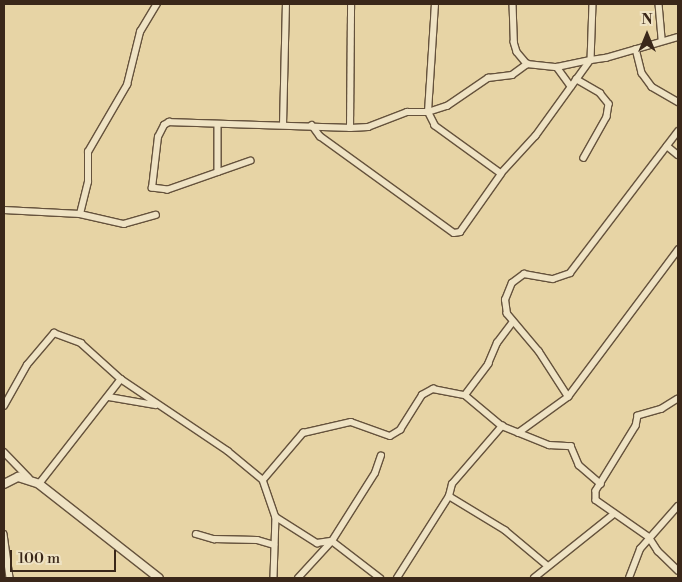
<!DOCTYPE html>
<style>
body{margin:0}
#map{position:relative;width:682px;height:582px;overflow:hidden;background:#e7d4a5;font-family:"Libre Bodoni",serif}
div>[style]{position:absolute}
.roads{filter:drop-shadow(1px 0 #65523c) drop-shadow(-1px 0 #65523c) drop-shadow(0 1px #65523c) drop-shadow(0 -1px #65523c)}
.minor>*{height:5.5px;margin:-2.75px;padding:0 2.75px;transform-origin:2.75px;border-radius:2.75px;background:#efe3c4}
.tertiary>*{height:8px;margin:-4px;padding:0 4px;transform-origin:4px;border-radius:4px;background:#efe3c4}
span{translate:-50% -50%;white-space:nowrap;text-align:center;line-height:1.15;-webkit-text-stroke:5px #efe3c4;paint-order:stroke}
.frame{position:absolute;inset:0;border:5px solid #3a2719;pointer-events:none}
.north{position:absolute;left:622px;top:10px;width:50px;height:50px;-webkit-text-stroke:4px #efe3c4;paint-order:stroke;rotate:0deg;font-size:14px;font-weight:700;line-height:20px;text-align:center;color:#3a2719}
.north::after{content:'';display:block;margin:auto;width:18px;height:22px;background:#3a2719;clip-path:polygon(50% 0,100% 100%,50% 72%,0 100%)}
.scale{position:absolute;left:10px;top:550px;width:106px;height:22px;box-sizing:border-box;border:2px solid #3a2719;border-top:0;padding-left:6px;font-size:15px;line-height:18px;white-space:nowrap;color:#3a2719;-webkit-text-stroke:4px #efe3c4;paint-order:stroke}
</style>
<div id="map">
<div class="roads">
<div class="minor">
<div style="left:513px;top:4px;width:38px;rotate:88deg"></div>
<div style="left:514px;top:42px;width:10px;rotate:73deg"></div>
<div style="left:517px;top:52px;width:16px;rotate:50deg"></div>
<div style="left:593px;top:4px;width:56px;rotate:92deg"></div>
<div style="left:591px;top:60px;width:94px;rotate:125.9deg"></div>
<div style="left:536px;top:136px;width:52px;rotate:132.6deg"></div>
<div style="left:501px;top:174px;width:82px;rotate:-144deg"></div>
<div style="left:435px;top:126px;width:16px;rotate:-117deg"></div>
<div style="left:428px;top:112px;width:20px;rotate:-18deg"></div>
<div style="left:447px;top:106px;width:50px;rotate:-34.3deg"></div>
<div style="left:488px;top:78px;width:24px;rotate:-7deg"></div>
<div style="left:512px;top:75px;width:19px;rotate:-36deg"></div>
<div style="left:527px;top:64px;width:30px;rotate:6deg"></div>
<div style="left:557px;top:67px;width:35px;rotate:-12deg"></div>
<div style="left:591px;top:60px;width:15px;rotate:-8deg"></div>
<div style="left:606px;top:58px;width:75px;rotate:-16.3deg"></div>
<div style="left:659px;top:4px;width:37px;rotate:85deg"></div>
<div style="left:636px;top:49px;width:25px;rotate:76deg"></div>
<div style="left:642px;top:73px;width:17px;rotate:54deg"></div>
<div style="left:652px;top:87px;width:30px;rotate:30deg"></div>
<div style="left:557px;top:67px;width:24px;rotate:54deg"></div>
<div style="left:576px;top:79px;width:28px;rotate:30deg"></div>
<div style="left:600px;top:93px;width:14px;rotate:51deg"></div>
<div style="left:609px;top:104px;width:13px;rotate:99deg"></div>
<div style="left:607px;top:117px;width:47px;rotate:119.3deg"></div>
<div style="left:218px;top:125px;width:47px;rotate:90deg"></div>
<div style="left:283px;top:125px;width:121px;rotate:-88.6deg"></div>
<div style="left:312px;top:125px;width:14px;rotate:54deg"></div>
<div style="left:320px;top:136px;width:165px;rotate:35.9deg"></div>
<div style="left:454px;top:233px;width:6px;rotate:-9deg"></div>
<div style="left:460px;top:232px;width:71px;rotate:-54.7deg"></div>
<div style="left:350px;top:128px;width:18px;rotate:-3deg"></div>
<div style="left:368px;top:127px;width:42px;rotate:-21deg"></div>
<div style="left:407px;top:112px;width:21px"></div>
<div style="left:428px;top:112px;width:108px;rotate:-86.3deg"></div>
<div style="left:667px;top:146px;width:14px;rotate:39deg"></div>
<div style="left:251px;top:161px;width:88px;rotate:160.7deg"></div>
<div style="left:168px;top:190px;width:16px;rotate:-173deg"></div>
<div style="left:152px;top:188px;width:51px;rotate:-83.3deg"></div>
<div style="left:158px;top:137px;width:13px;rotate:-63deg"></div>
<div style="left:164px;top:125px;width:6px;rotate:-31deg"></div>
<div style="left:169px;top:122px;width:181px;rotate:1.9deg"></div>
<div style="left:350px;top:128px;width:124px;rotate:-89.5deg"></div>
<div style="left:4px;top:210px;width:76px;rotate:3deg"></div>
<div style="left:80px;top:214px;width:45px;rotate:12.8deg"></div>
<div style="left:124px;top:224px;width:33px;rotate:-16deg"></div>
<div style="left:80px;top:214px;width:33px;rotate:-76deg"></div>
<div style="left:88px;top:182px;width:30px;rotate:-90deg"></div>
<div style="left:88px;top:152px;width:78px;rotate:-59.8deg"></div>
<div style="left:127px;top:85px;width:55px;rotate:-76.2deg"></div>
<div style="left:140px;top:32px;width:33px;rotate:-59deg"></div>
<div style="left:465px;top:395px;width:48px;rotate:40deg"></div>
<div style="left:502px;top:426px;width:51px;rotate:22deg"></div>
<div style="left:549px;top:445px;width:22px;rotate:3deg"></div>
<div style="left:571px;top:446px;width:21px;rotate:67deg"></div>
<div style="left:579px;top:465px;width:29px;rotate:41deg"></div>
<div style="left:109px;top:397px;width:47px;rotate:9.9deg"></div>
<div style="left:568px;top:397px;width:54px;rotate:-122.8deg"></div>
<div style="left:539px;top:352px;width:50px;rotate:-130.1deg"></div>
<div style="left:507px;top:314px;width:14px;rotate:-98deg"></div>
<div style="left:505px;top:300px;width:18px;rotate:-68deg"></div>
<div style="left:512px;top:283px;width:15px;rotate:-37deg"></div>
<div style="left:524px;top:274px;width:29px;rotate:10deg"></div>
<div style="left:553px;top:279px;width:18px;rotate:-19deg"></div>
<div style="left:570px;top:273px;width:178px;rotate:-52.7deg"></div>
<div style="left:678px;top:399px;width:19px;rotate:148deg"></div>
<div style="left:662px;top:409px;width:25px;rotate:164deg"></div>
<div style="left:638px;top:416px;width:10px;rotate:101deg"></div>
<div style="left:636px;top:426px;width:76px;rotate:121.6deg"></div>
<div style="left:596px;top:491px;width:9px;rotate:90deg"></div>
<div style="left:596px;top:500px;width:65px;rotate:34.9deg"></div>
<div style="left:649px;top:537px;width:17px;rotate:57deg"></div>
<div style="left:658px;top:551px;width:28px;rotate:44deg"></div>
<div style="left:4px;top:406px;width:47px;rotate:-60.7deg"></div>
<div style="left:27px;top:365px;width:42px;rotate:-49.8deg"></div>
<div style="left:54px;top:333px;width:29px;rotate:20deg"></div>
<div style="left:81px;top:343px;width:54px;rotate:42deg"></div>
<div style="left:121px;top:379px;width:129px;rotate:33.9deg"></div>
<div style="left:228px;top:451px;width:45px;rotate:39.6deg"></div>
<div style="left:263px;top:480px;width:39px;rotate:71deg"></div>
<div style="left:276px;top:517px;width:61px;rotate:91.9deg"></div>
<div style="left:518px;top:433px;width:62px;rotate:-35.8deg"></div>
<div style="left:568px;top:397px;width:184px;rotate:-53.2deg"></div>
<div style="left:4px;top:452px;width:36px;rotate:46deg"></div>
<div style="left:263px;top:480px;width:62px;rotate:-49.6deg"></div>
<div style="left:303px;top:433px;width:49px;rotate:-12.9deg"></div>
<div style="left:351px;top:422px;width:41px;rotate:19.7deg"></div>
<div style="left:390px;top:436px;width:12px;rotate:-31deg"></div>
<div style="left:400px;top:430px;width:41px;rotate:-57.8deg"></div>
<div style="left:422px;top:395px;width:13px;rotate:-29deg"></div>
<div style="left:433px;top:389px;width:33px;rotate:11deg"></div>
<div style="left:465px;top:395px;width:39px;rotate:-53deg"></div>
<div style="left:488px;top:364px;width:23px;rotate:-67deg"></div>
<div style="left:497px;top:343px;width:25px;rotate:-53deg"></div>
<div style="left:39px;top:484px;width:133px;rotate:-52deg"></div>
<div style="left:449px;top:496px;width:66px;rotate:31.3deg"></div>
<div style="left:505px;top:530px;width:56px;rotate:39.9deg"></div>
<div style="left:276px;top:517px;width:49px;rotate:32.4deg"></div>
<div style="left:317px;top:543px;width:15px;rotate:-8deg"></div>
<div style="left:332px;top:541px;width:80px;rotate:-57.7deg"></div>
<div style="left:375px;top:473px;width:18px;rotate:-71deg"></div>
<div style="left:4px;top:534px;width:44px;rotate:82.2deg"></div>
<div style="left:196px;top:534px;width:19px;rotate:16deg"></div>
<div style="left:214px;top:539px;width:43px;rotate:1.3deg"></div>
<div style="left:257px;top:540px;width:18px;rotate:16deg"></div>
<div style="left:298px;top:578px;width:50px;rotate:-47.4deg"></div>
<div style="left:332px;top:541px;width:61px;rotate:37.6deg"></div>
<div style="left:397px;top:578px;width:97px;rotate:-57.6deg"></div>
<div style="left:449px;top:496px;width:12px;rotate:-76deg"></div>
<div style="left:452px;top:484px;width:77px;rotate:-49.2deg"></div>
<div style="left:534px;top:578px;width:102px;rotate:-38.7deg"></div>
<div style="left:629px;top:578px;width:31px;rotate:-69deg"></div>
<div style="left:640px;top:549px;width:57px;rotate:-48.5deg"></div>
</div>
<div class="tertiary">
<div style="left:4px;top:484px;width:16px;rotate:-27deg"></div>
<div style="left:18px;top:477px;width:22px;rotate:18deg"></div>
<div style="left:39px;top:484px;width:152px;rotate:38.1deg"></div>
</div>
</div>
<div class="frame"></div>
<div class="north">N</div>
<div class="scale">100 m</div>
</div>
